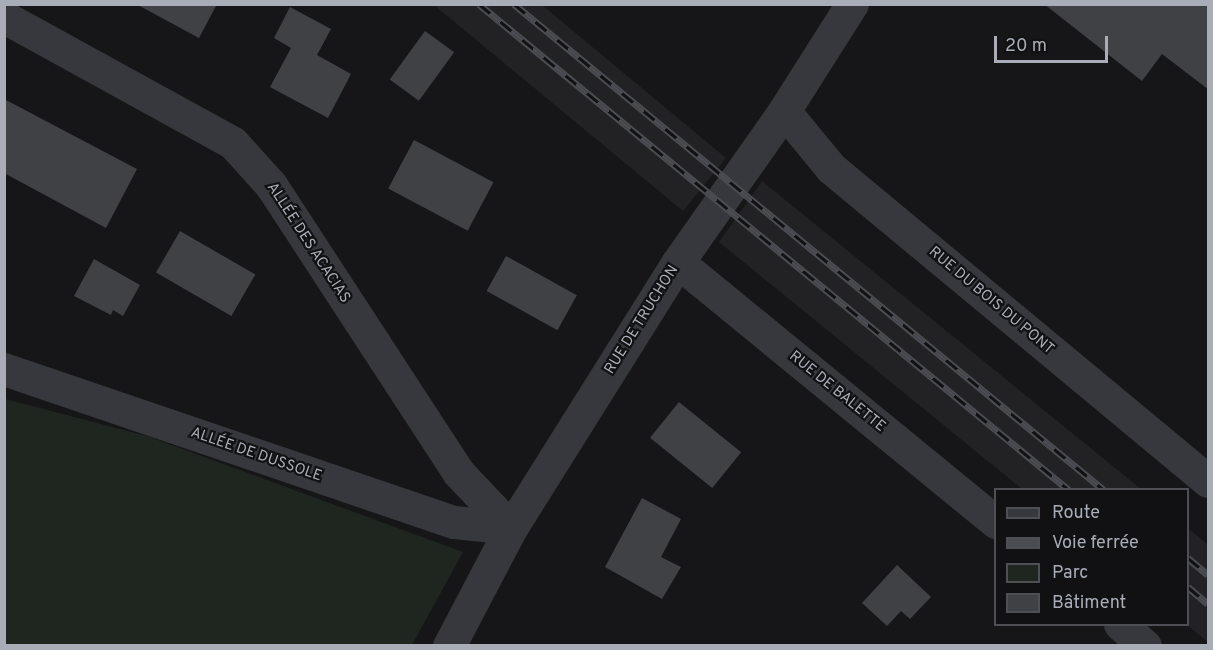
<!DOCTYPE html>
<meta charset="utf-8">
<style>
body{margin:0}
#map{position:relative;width:1213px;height:650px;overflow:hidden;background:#161618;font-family:Overpass,sans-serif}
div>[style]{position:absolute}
.built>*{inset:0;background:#222225}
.green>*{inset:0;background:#1e261f}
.building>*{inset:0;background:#404145;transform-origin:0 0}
.minor>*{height:33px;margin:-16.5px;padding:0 16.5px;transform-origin:16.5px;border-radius:16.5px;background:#37383d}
.rail>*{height:7px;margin-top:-3.5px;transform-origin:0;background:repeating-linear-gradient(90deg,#111113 0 14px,#4a4c52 0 28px);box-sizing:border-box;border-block:2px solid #4a4c52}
span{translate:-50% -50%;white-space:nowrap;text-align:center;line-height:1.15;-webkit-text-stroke:4.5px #111113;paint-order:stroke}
.street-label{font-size:15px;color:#a8adb8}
.frame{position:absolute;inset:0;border:6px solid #a8adb8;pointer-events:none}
.legend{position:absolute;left:994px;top:488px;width:195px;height:138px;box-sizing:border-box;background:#111113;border:2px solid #4d4f55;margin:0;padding:8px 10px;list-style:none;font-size:18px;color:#a8adb8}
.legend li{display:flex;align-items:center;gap:12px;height:30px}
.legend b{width:30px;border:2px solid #4d4f55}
.scale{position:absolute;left:994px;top:36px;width:114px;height:27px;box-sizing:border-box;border:3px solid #a8adb8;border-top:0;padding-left:8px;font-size:18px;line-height:21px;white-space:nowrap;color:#a8adb8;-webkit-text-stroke:4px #111113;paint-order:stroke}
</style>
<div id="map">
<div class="built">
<div style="clip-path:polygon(434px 5px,542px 5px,726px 158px,683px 211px)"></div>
<div style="clip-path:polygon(762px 181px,1141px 489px,1022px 489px,719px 242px)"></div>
<div style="clip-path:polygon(1188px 528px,1208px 545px,1208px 642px,1187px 625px)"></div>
</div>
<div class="green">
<div style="clip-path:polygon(5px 399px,147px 436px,463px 552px,412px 645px,5px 645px)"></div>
</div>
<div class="building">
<div style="clip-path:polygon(136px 4px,217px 4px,199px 38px)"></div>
<div style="clip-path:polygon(1044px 4px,1209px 4px,1209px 90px,1162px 54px,1142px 81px)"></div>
<div style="clip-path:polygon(290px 7px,331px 29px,317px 55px,351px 74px,328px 118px,270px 87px,291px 48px,274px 38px)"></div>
<div style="left:425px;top:31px;width:36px;height:60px;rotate:36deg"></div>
<div style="clip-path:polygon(4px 99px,137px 169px,106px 228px,4px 173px)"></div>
<div style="left:414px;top:140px;width:90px;height:55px;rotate:28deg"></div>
<div style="left:180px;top:231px;width:87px;height:48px;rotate:30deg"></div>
<div style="left:506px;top:256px;width:81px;height:40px;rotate:29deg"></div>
<div style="clip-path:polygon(94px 259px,140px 285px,123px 316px,113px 310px,111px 315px,74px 296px)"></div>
<div style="left:679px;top:402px;width:80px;height:46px;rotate:39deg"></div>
<div style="clip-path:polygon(642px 498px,681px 519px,661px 557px,681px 567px,662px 599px,605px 567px)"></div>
<div style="clip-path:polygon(897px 565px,931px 597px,910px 619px,901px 611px,887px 626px,862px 603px)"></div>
</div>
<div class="minor">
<div style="left:4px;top:17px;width:261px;rotate:28.8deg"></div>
<div style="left:233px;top:143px;width:57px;rotate:47.9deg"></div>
<div style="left:271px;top:185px;width:343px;rotate:56.9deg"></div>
<div style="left:458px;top:472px;width:77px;rotate:46.6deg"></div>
<div style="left:784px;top:111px;width:74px;rotate:50.5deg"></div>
<div style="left:831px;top:168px;width:490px;rotate:39.7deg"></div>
<div style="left:678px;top:262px;width:411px;rotate:39.3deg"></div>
<div style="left:4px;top:369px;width:475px;rotate:18.8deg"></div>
<div style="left:454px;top:522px;width:57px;rotate:6deg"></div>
<div style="left:1120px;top:624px;width:33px;rotate:41deg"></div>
<div style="left:449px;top:646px;width:133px;rotate:-62.3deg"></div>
<div style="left:511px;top:528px;width:314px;rotate:-57.9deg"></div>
<div style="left:678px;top:262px;width:184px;rotate:-54.9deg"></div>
<div style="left:784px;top:111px;width:127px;rotate:-57.6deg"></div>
</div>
<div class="rail">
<div style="left:479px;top:4px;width:764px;rotate:39.48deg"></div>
<div style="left:514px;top:4px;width:764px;rotate:39.48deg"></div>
<div style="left:1188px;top:558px;width:26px;rotate:40deg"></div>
<div style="left:1188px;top:587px;width:26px;rotate:40deg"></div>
</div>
<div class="street-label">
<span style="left:308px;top:243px;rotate:57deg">ALLÉE DES ACACIAS</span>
<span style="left:991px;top:301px;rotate:40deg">RUE DU BOIS DU PONT</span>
<span style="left:642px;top:320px;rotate:-58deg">RUE DE TRUCHON</span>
<span style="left:837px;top:392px;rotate:39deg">RUE DE BALETTE</span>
<span style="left:256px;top:455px;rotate:19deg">ALLÉE DE DUSSOLE</span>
</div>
<div class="frame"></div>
<ul class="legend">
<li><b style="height:8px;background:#37383d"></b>Route</li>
<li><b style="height:8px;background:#4a4c52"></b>Voie ferrée</li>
<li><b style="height:16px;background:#1e261f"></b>Parc</li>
<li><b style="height:16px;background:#404145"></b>Bâtiment</li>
</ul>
<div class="scale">20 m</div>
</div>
